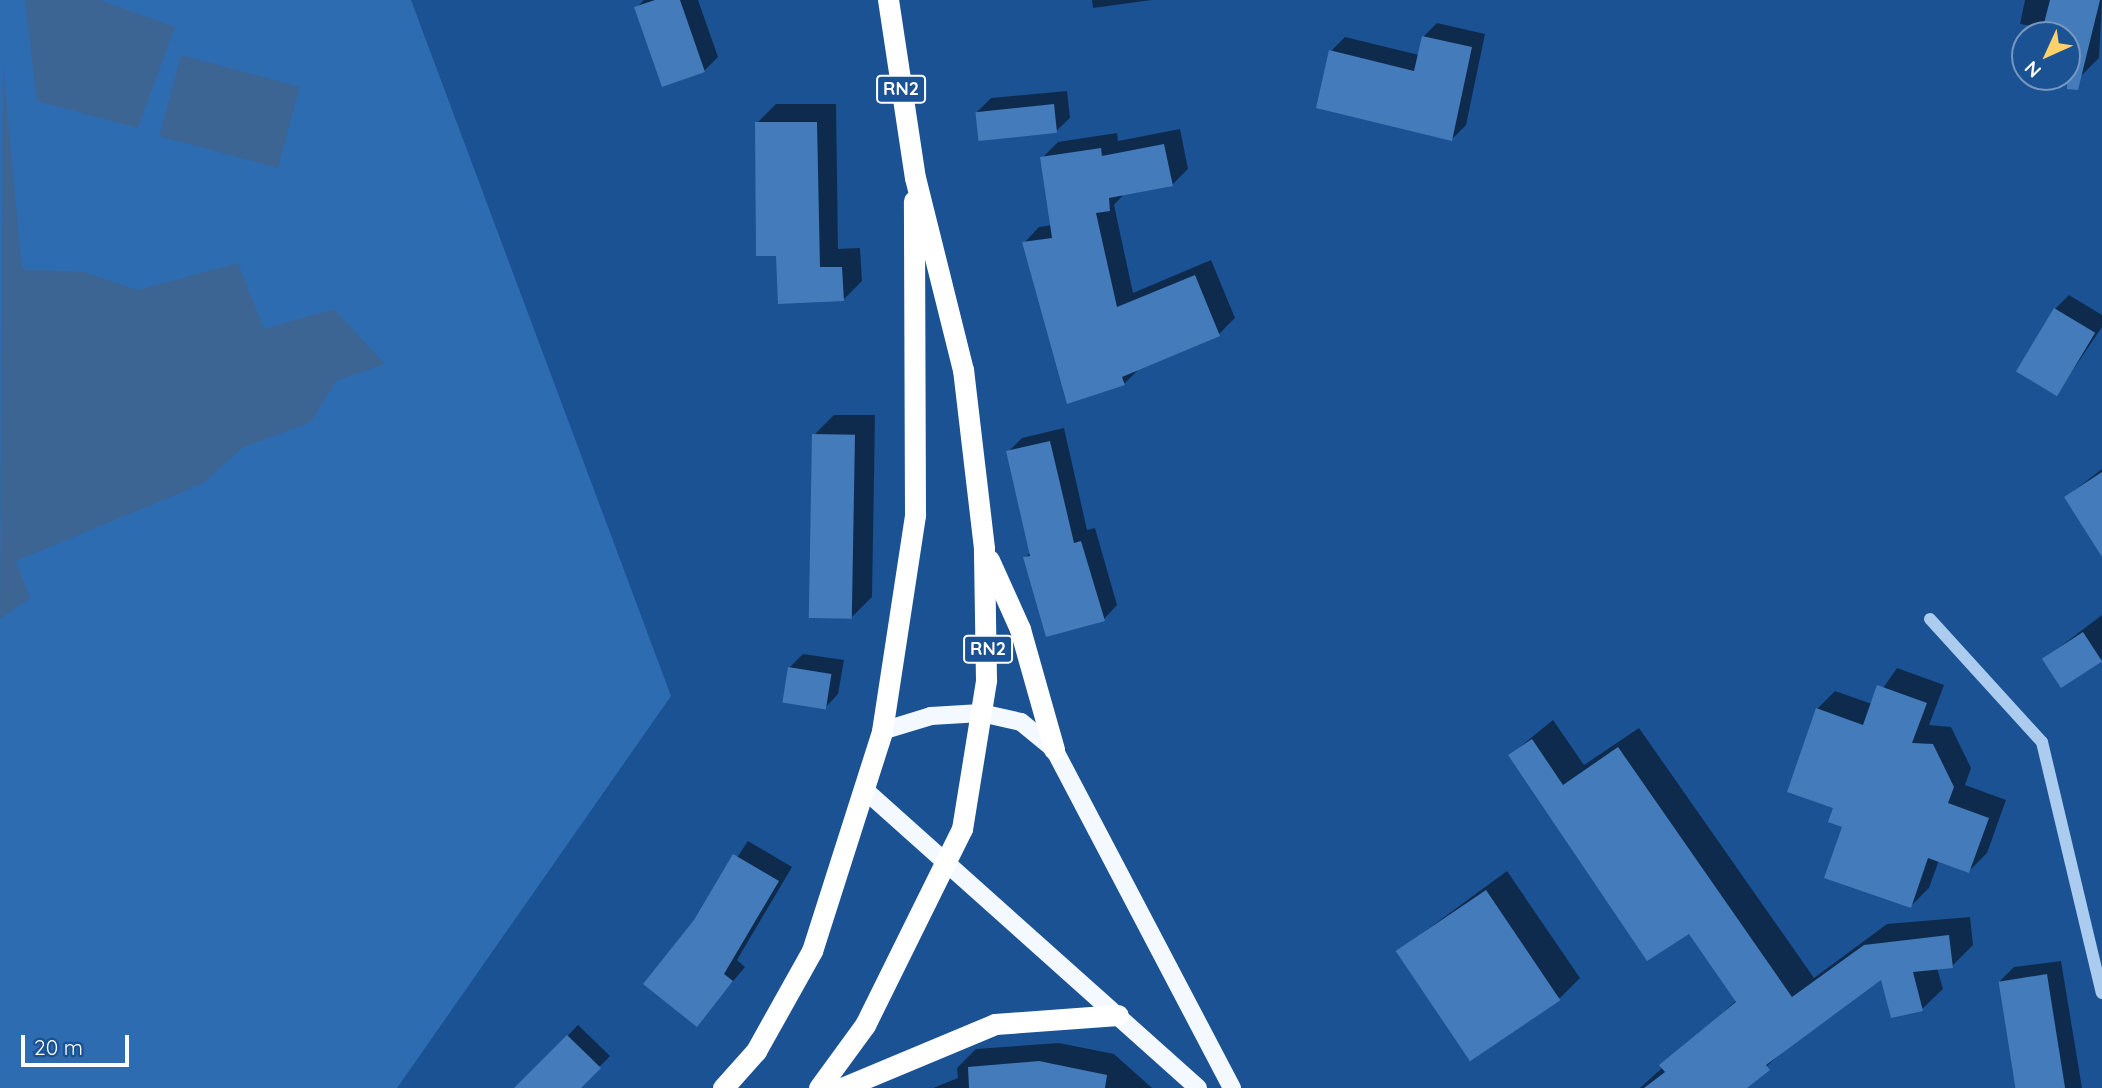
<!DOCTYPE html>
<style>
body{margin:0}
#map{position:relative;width:2102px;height:1088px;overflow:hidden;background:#1b5293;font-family:Quicksand,sans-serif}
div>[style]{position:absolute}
.green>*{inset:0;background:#2e6cb2}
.water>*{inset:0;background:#3d6594;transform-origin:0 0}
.shadow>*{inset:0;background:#0007}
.building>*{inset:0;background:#447bba;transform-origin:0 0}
.minor>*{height:12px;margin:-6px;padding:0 6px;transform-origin:6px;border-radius:6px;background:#acccef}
.major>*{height:18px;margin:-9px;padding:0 9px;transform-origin:9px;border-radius:9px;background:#f4f9ff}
.highway>*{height:21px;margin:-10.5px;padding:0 10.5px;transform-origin:10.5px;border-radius:10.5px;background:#fff}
span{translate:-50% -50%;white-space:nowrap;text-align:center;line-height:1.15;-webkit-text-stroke:6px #1b5293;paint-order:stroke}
.shield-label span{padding:2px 5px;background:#1b5293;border:2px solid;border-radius:5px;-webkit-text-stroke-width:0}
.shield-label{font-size:18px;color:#fff;font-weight:700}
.north{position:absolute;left:2011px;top:21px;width:70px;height:70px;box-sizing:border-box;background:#1b5293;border:2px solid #7697be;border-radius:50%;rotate:225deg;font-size:19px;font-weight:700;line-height:28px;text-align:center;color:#fff}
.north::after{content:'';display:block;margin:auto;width:24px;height:32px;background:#ffd16a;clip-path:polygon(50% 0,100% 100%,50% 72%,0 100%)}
.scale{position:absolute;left:21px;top:1035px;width:108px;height:32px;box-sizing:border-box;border:4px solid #fff;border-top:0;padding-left:9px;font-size:21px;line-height:24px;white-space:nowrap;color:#fff;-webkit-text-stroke:5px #1b5293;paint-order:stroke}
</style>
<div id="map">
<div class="green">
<div style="clip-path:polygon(0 0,411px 0,671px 696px,397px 1088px,0 1088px)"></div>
</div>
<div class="water">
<div style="clip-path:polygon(25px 0,100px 0,175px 27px,138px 128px,37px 101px)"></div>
<div style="left:181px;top:55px;width:123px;height:84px;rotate:15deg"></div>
<div style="clip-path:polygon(3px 64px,22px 269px,84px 272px,138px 290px,238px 263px,264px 329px,334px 309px,385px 364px,336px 381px,311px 422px,242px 448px,204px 483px,16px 561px,30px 598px,0 619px)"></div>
</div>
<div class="shadow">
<div style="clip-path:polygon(644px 0,698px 0,718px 57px,704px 71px,636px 8px)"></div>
<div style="clip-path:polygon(1092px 0,1152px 0,1093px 8px)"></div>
<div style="clip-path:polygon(2025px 0,2102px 0,2099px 58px,2080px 77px,2067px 74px,2067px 35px,2043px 35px,2045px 28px,2020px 24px)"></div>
<div style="clip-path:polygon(1437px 23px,1485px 34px,1466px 125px,1452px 139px,1331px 51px,1345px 37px,1419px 55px,1423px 37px)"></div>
<div style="clip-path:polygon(1067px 91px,1070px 118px,1056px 131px,977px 112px,991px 98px)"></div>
<div style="clip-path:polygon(776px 104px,836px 104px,838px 249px,860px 248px,862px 281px,843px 300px,778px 254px,757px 123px)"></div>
<div style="clip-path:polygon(1180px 129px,1188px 169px,1172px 185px,1125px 193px,1114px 205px,1133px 293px,1211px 260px,1235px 318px,1219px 334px,1140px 368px,1124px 384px,1024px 243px,1039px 227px,1052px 225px,1042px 158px,1058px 142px,1117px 133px,1118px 141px)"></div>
<div style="clip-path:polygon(2069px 295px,2102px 315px,2102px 327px,2056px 395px,2055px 309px)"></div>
<div style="clip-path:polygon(834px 415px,875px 415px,872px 597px,852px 617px,814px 435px)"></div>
<div style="clip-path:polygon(1064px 428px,1087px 530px,1095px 528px,1117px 605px,1104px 619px,1025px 558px,1031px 552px,1008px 452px,1022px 438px)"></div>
<div style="clip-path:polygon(2102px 469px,2102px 541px,2066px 497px)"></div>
<div style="clip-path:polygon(2102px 615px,2102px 659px,2061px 685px,2044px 659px)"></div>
<div style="clip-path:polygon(803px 654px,844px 660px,838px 694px,825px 708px,789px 668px)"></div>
<div style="clip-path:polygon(1897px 668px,1944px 685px,1929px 725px,1951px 727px,1971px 768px,1965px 785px,2006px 800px,1987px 853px,1969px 871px,1939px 860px,1929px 888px,1911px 906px,1844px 826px,1817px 709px,1835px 691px,1872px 704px)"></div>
<div style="clip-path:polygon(1553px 720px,1584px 765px,1639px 728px,1814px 978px,1887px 924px,1970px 917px,1973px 945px,1952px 966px,1937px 968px,1943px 989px,1922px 1009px,1883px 977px,1788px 1046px,1744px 1088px,1640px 1088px,1737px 1000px,1689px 931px,1510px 755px)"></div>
<div style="clip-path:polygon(748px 841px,792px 867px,737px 960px,745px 967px,697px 1024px,695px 921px)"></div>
<div style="clip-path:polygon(1507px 871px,1580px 978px,1560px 998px,1398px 951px)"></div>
<div style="clip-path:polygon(2061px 961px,2082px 1088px,2019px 1088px,2000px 981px,2014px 967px)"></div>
<div style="clip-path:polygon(578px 1025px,610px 1056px,579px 1088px,517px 1088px)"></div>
<div style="clip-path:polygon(1059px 1043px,1114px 1054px,1152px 1088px,933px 1088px,958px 1078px,957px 1068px,976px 1049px)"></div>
</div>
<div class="building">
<div style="clip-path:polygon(655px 0,680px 0,705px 72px,662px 87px,634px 7px)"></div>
<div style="clip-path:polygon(2050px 0,2100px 0,2078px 90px,2067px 89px,2067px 35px,2041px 35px)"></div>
<div style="clip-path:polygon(1422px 36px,1472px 47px,1452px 141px,1316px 108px,1329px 50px,1414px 71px)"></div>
<div style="left:1054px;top:104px;width:29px;height:79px;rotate:84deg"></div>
<div style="clip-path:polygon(755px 122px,817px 122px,820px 267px,842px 267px,844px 301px,778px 304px,776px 256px,756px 256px)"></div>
<div style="clip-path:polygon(1164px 144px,1173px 186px,1109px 198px,1110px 211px,1096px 213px,1117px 307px,1195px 275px,1220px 336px,1122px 377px,1125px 385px,1067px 404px,1022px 242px,1052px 238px,1040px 157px,1101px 148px,1102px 156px)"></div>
<div style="left:2054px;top:308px;width:48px;height:74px;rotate:31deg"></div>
<div style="left:812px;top:434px;width:43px;height:184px;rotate:1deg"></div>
<div style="clip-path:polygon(1050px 441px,1074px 543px,1081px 541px,1105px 621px,1046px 637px,1023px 557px,1030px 556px,1006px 451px)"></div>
<div style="clip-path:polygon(2102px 472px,2102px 557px,2064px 497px)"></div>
<div style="left:2083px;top:632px;width:35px;height:49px;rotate:57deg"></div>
<div style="left:788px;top:667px;width:44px;height:36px;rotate:9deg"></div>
<div style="clip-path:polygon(1877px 685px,1927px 703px,1912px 743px,1933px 744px,1954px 787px,1948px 803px,1989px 818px,1969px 873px,1928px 858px,1911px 908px,1824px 878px,1842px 827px,1828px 822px,1833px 808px,1787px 792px,1816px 708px,1863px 725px)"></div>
<div style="clip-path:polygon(1532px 739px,1563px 785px,1618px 747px,1792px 997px,1864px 945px,1949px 935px,1953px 968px,1913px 972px,1923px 1011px,1891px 1018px,1881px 980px,1766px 1065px,1770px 1070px,1747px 1088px,1644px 1088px,1665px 1072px,1659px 1065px,1736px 1002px,1689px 934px,1647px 961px,1508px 755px)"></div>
<div style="clip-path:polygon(733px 854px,779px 881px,724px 974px,733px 981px,697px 1027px,643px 984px,694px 920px)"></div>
<div style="left:1486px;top:890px;width:133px;height:109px;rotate:56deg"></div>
<div style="left:2047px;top:974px;width:116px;height:49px;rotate:81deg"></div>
<div style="clip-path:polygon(567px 1035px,601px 1068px,581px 1088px,514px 1088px)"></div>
<div style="clip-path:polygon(1039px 1061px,1107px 1075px,1105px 1088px,969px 1088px,968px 1067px)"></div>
</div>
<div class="minor">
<div style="left:1930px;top:619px;width:166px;rotate:47.7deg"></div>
<div style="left:2042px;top:742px;width:258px;rotate:76.6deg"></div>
</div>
<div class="major">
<div style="left:882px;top:731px;width:51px;rotate:-17deg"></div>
<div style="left:931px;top:716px;width:50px;rotate:-3.4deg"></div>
<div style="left:981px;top:713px;width:41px;rotate:12.7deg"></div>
<div style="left:1021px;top:722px;width:43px;rotate:39.3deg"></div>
<div style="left:1054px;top:749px;width:383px;rotate:62.3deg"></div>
<div style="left:867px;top:792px;width:444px;rotate:41.8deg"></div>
</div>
<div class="highway">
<div style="left:989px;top:560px;width:76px;rotate:65.8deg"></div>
<div style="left:1020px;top:629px;width:125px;rotate:74.2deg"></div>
<div style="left:723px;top:1088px;width:50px;rotate:-48.3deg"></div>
<div style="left:756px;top:1051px;width:115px;rotate:-60.8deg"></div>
<div style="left:812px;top:951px;width:231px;rotate:-72.3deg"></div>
<div style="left:882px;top:731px;width:219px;rotate:-81.3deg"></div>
<div style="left:915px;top:515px;width:314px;rotate:-90.2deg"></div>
<div style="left:819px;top:1088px;width:78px;rotate:-53.9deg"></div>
<div style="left:865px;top:1025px;width:219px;rotate:-63.7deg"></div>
<div style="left:962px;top:829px;width:151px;rotate:-80.8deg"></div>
<div style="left:986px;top:680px;width:132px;rotate:-90.9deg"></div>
<div style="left:984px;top:548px;width:179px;rotate:-96.7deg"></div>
<div style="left:963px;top:370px;width:198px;rotate:-104deg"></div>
<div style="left:915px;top:178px;width:180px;rotate:-98.6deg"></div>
<div style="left:842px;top:1088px;width:166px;rotate:-22.7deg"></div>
<div style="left:995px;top:1024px;width:123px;rotate:-4.2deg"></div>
</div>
<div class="shield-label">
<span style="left:901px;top:89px">RN2</span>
<span style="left:988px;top:649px">RN2</span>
</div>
<div class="north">N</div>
<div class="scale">20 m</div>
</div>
